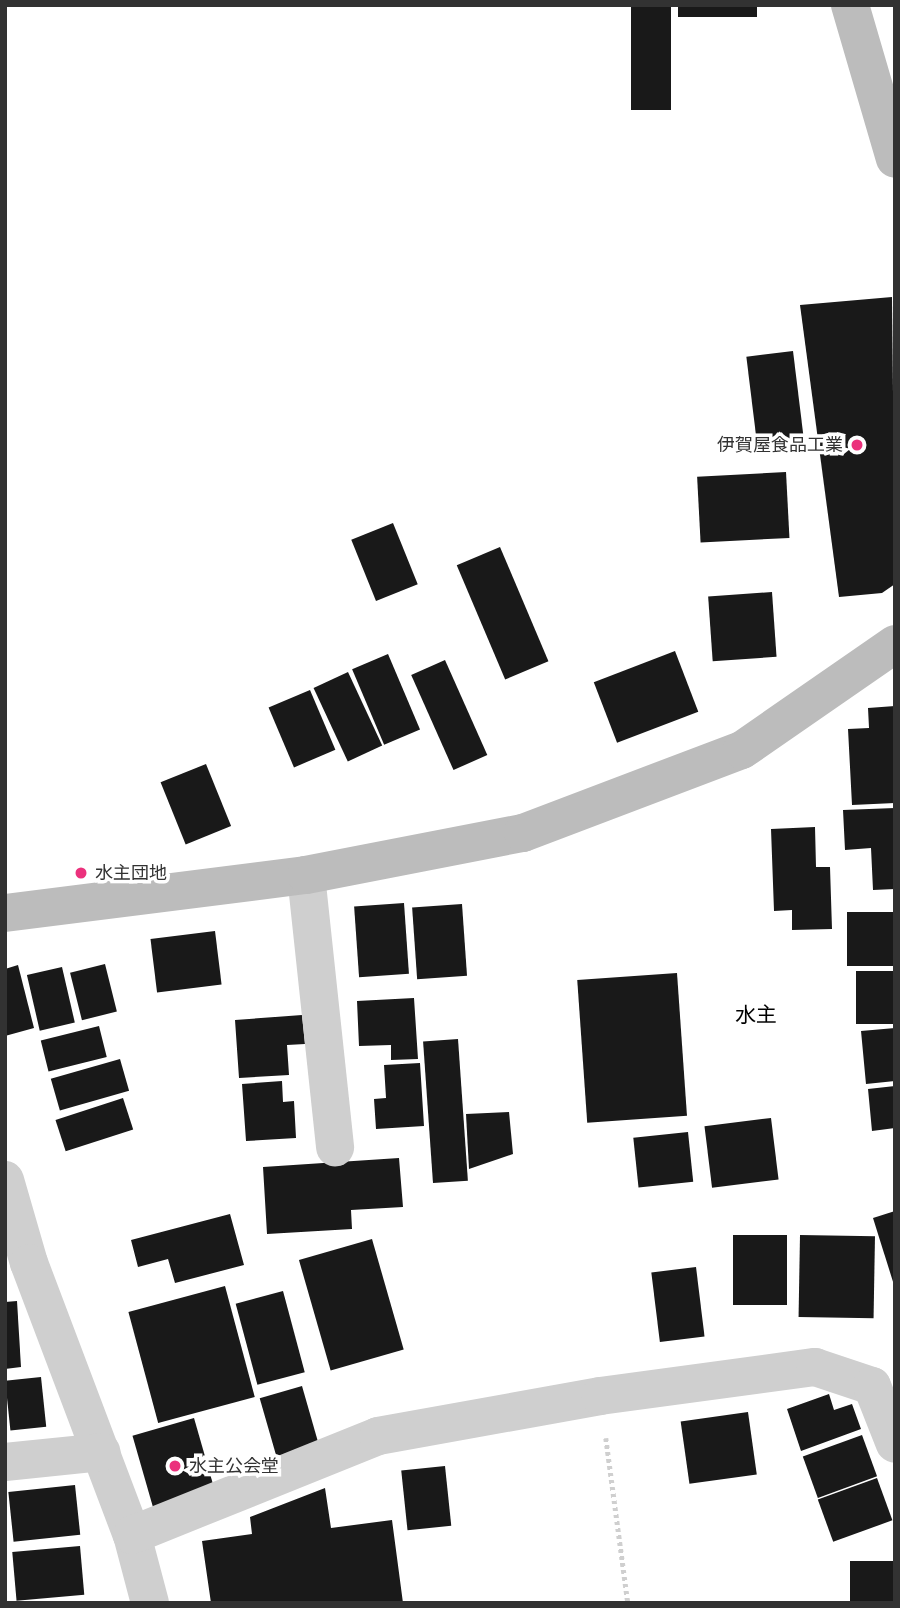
<!DOCTYPE html>
<meta charset="utf-8">
<style>
body{margin:0}
#map{position:relative;width:900px;height:1608px;overflow:hidden;background:#fff;font-family:"Work Sans","Noto Sans JP",sans-serif}
div>[style]{position:absolute}
.building>*{inset:0;background:#191919;transform-origin:0 0}
.path>*{height:4.5px;margin-top:-2.25px;transform-origin:0;background:repeating-linear-gradient(90deg,#cfcfcf 0 3.5px,transparent 0 7px)}
.street>*{height:38px;margin:-19px;padding:0 19px;transform-origin:19px;border-radius:19px;background:#cfcfcf}
.secondary>*{height:38px;margin:-19px;padding:0 19px;transform-origin:19px;border-radius:19px;background:#bcbcbc}
.dots>*{width:19px;height:19px;translate:-50% -50%;box-sizing:border-box;border:4px solid #fff;border-radius:50%}
span{translate:-50% -50%;white-space:nowrap;text-align:center;line-height:1.15;-webkit-text-stroke:7px #fff;paint-order:stroke}
.poi-label{font-size:18px;color:#323232}
.right{translate:-100% -50%;text-align:right}
.left{translate:0 -50%;text-align:left}
.quarter-label{font-size:21px;color:#000}
.frame{position:absolute;inset:0;border:7px solid #323232;pointer-events:none}
</style>
<div id="map">
<div class="building">
<div style="left:631px;top:5px;width:40px;height:105px"></div>
<div style="left:678px;top:5px;width:79px;height:12px"></div>
<div style="clip-path:polygon(892px 297px,895px 584px,882px 593px,839px 597px,800px 305px)"></div>
<div style="left:793px;top:351px;width:92px;height:47px;rotate:83deg"></div>
<div style="left:786px;top:472px;width:66px;height:89px;rotate:87deg"></div>
<div style="left:393px;top:523px;width:66px;height:45px;rotate:68deg"></div>
<div style="left:500px;top:547px;width:124px;height:47px;rotate:67deg"></div>
<div style="left:772px;top:592px;width:65px;height:64px;rotate:86deg"></div>
<div style="left:675px;top:651px;width:65px;height:87px;rotate:69deg"></div>
<div style="left:388px;top:654px;width:82px;height:39px;rotate:67deg"></div>
<div style="left:445px;top:660px;width:104px;height:37px;rotate:66deg"></div>
<div style="left:348px;top:672px;width:81px;height:38px;rotate:65deg"></div>
<div style="left:310px;top:690px;width:65px;height:45px;rotate:67deg"></div>
<div style="clip-path:polygon(895px 706px,895px 803px,852px 805px,848px 729px,869px 728px,868px 708px)"></div>
<div style="left:206px;top:764px;width:67px;height:49px;rotate:68deg"></div>
<div style="clip-path:polygon(895px 808px,895px 889px,873px 890px,871px 848px,845px 850px,843px 810px)"></div>
<div style="clip-path:polygon(815px 827px,816px 867px,830px 867px,832px 929px,792px 930px,792px 910px,774px 911px,771px 829px)"></div>
<div style="left:404px;top:903px;width:71px;height:50px;rotate:86deg"></div>
<div style="left:462px;top:904px;width:72px;height:50px;rotate:86deg"></div>
<div style="left:895px;top:912px;width:54px;height:48px;rotate:90deg"></div>
<div style="left:215px;top:931px;width:54px;height:65px;rotate:83deg"></div>
<div style="left:105px;top:964px;width:49px;height:36px;rotate:76deg"></div>
<div style="clip-path:polygon(18px 965px,34px 1028px,5px 1036px,5px 969px)"></div>
<div style="left:62px;top:967px;width:57px;height:36px;rotate:77deg"></div>
<div style="left:895px;top:971px;width:53px;height:39px;rotate:90deg"></div>
<div style="left:677px;top:973px;width:143px;height:100px;rotate:86deg"></div>
<div style="clip-path:polygon(414px 998px,418px 1059px,391px 1060px,391px 1045px,359px 1046px,357px 1001px)"></div>
<div style="clip-path:polygon(302px 1015px,305px 1044px,287px 1045px,289px 1075px,239px 1078px,235px 1020px)"></div>
<div style="left:99px;top:1026px;width:32px;height:60px;rotate:76deg"></div>
<div style="clip-path:polygon(895px 1028px,895px 1081px,866px 1084px,861px 1031px)"></div>
<div style="left:458px;top:1039px;width:142px;height:35px;rotate:86deg"></div>
<div style="left:120px;top:1059px;width:33px;height:72px;rotate:74deg"></div>
<div style="clip-path:polygon(420px 1063px,424px 1126px,376px 1129px,374px 1099px,386px 1098px,384px 1065px)"></div>
<div style="clip-path:polygon(282px 1081px,283px 1102px,294px 1101px,296px 1138px,246px 1141px,242px 1084px)"></div>
<div style="clip-path:polygon(895px 1086px,895px 1128px,872px 1131px,868px 1089px)"></div>
<div style="left:123px;top:1098px;width:33px;height:71px;rotate:72deg"></div>
<div style="clip-path:polygon(509px 1112px,513px 1154px,469px 1169px,466px 1114px)"></div>
<div style="left:771px;top:1118px;width:62px;height:67px;rotate:83deg"></div>
<div style="left:688px;top:1132px;width:50px;height:55px;rotate:84deg"></div>
<div style="clip-path:polygon(399px 1158px,403px 1207px,351px 1210px,352px 1229px,267px 1234px,263px 1167px)"></div>
<div style="clip-path:polygon(895px 1211px,895px 1285px,894px 1285px,873px 1218px)"></div>
<div style="clip-path:polygon(230px 1214px,244px 1265px,175px 1283px,168px 1259px,138px 1267px,131px 1240px)"></div>
<div style="left:733px;top:1235px;width:54px;height:70px"></div>
<div style="left:800px;top:1235px;width:75px;height:82px;rotate:1deg"></div>
<div style="left:372px;top:1239px;width:115px;height:76px;rotate:74deg"></div>
<div style="left:696px;top:1267px;width:70px;height:45px;rotate:83deg"></div>
<div style="left:225px;top:1286px;width:115px;height:100px;rotate:75deg"></div>
<div style="left:283px;top:1291px;width:84px;height:49px;rotate:75deg"></div>
<div style="clip-path:polygon(17px 1301px,21px 1367px,5px 1369px,5px 1302px)"></div>
<div style="left:41px;top:1377px;width:50px;height:36px;rotate:84deg"></div>
<div style="left:302px;top:1386px;width:61px;height:44px;rotate:74deg"></div>
<div style="clip-path:polygon(829px 1394px,834px 1410px,852px 1404px,861px 1429px,801px 1451px,787px 1409px)"></div>
<div style="left:748px;top:1412px;width:63px;height:68px;rotate:82deg"></div>
<div style="left:194px;top:1418px;width:81px;height:64px;rotate:74deg"></div>
<div style="left:862px;top:1435px;width:44px;height:63px;rotate:70deg"></div>
<div style="left:445px;top:1466px;width:60px;height:44px;rotate:84deg"></div>
<div style="left:877px;top:1478px;width:45px;height:63px;rotate:70deg"></div>
<div style="left:75px;top:1485px;width:50px;height:67px;rotate:84deg"></div>
<div style="clip-path:polygon(325px 1488px,331px 1528px,392px 1520px,403px 1603px,211px 1603px,202px 1541px,252px 1534px,250px 1517px)"></div>
<div style="left:80px;top:1546px;width:49px;height:68px;rotate:85deg"></div>
<div style="left:895px;top:1561px;width:42px;height:45px;rotate:90deg"></div>
</div>
<div class="path">
<div style="left:606px;top:1438px;width:166px;rotate:82.4deg"></div>
</div>
<div class="street">
<div style="left:306px;top:875px;width:274px;rotate:83.9deg"></div>
<div style="left:5px;top:1180px;width:86px;rotate:73.9deg"></div>
<div style="left:29px;top:1263px;width:291px;rotate:69.3deg"></div>
<div style="left:132px;top:1535px;width:70px;rotate:75.2deg"></div>
<div style="left:5px;top:1462px;width:97px;rotate:-5.9deg"></div>
<div style="left:132px;top:1535px;width:265px;rotate:-21.9deg"></div>
<div style="left:378px;top:1436px;width:226px;rotate:-10.2deg"></div>
<div style="left:600px;top:1396px;width:217px;rotate:-7.7deg"></div>
<div style="left:815px;top:1367px;width:60px;rotate:18.4deg"></div>
<div style="left:872px;top:1386px;width:62px;rotate:68.4deg"></div>
</div>
<div class="secondary">
<div style="left:850px;top:5px;width:160px;rotate:73.7deg"></div>
<div style="left:5px;top:913px;width:303px;rotate:-7.2deg"></div>
<div style="left:306px;top:875px;width:221px;rotate:-11deg"></div>
<div style="left:523px;top:833px;width:234px;rotate:-20.8deg"></div>
<div style="left:742px;top:750px;width:186px;rotate:-34.7deg"></div>
</div>
<div class="dots">
<div style="left:857px;top:445px;background:#eb317c"></div>
<div style="left:81px;top:873px;background:#eb317c"></div>
<div style="left:175px;top:1466px;background:#eb317c"></div>
</div>
<div class="poi-label">
<span class="right" style="left:843px;top:445px">伊賀屋食品工業</span>
<span class="left" style="left:95px;top:873px">水主団地</span>
<span class="left" style="left:189px;top:1466px">水主公会堂</span>
</div>
<div class="quarter-label">
<span style="left:756px;top:1015px">水主</span>
</div>
<div class="frame"></div>
</div>
